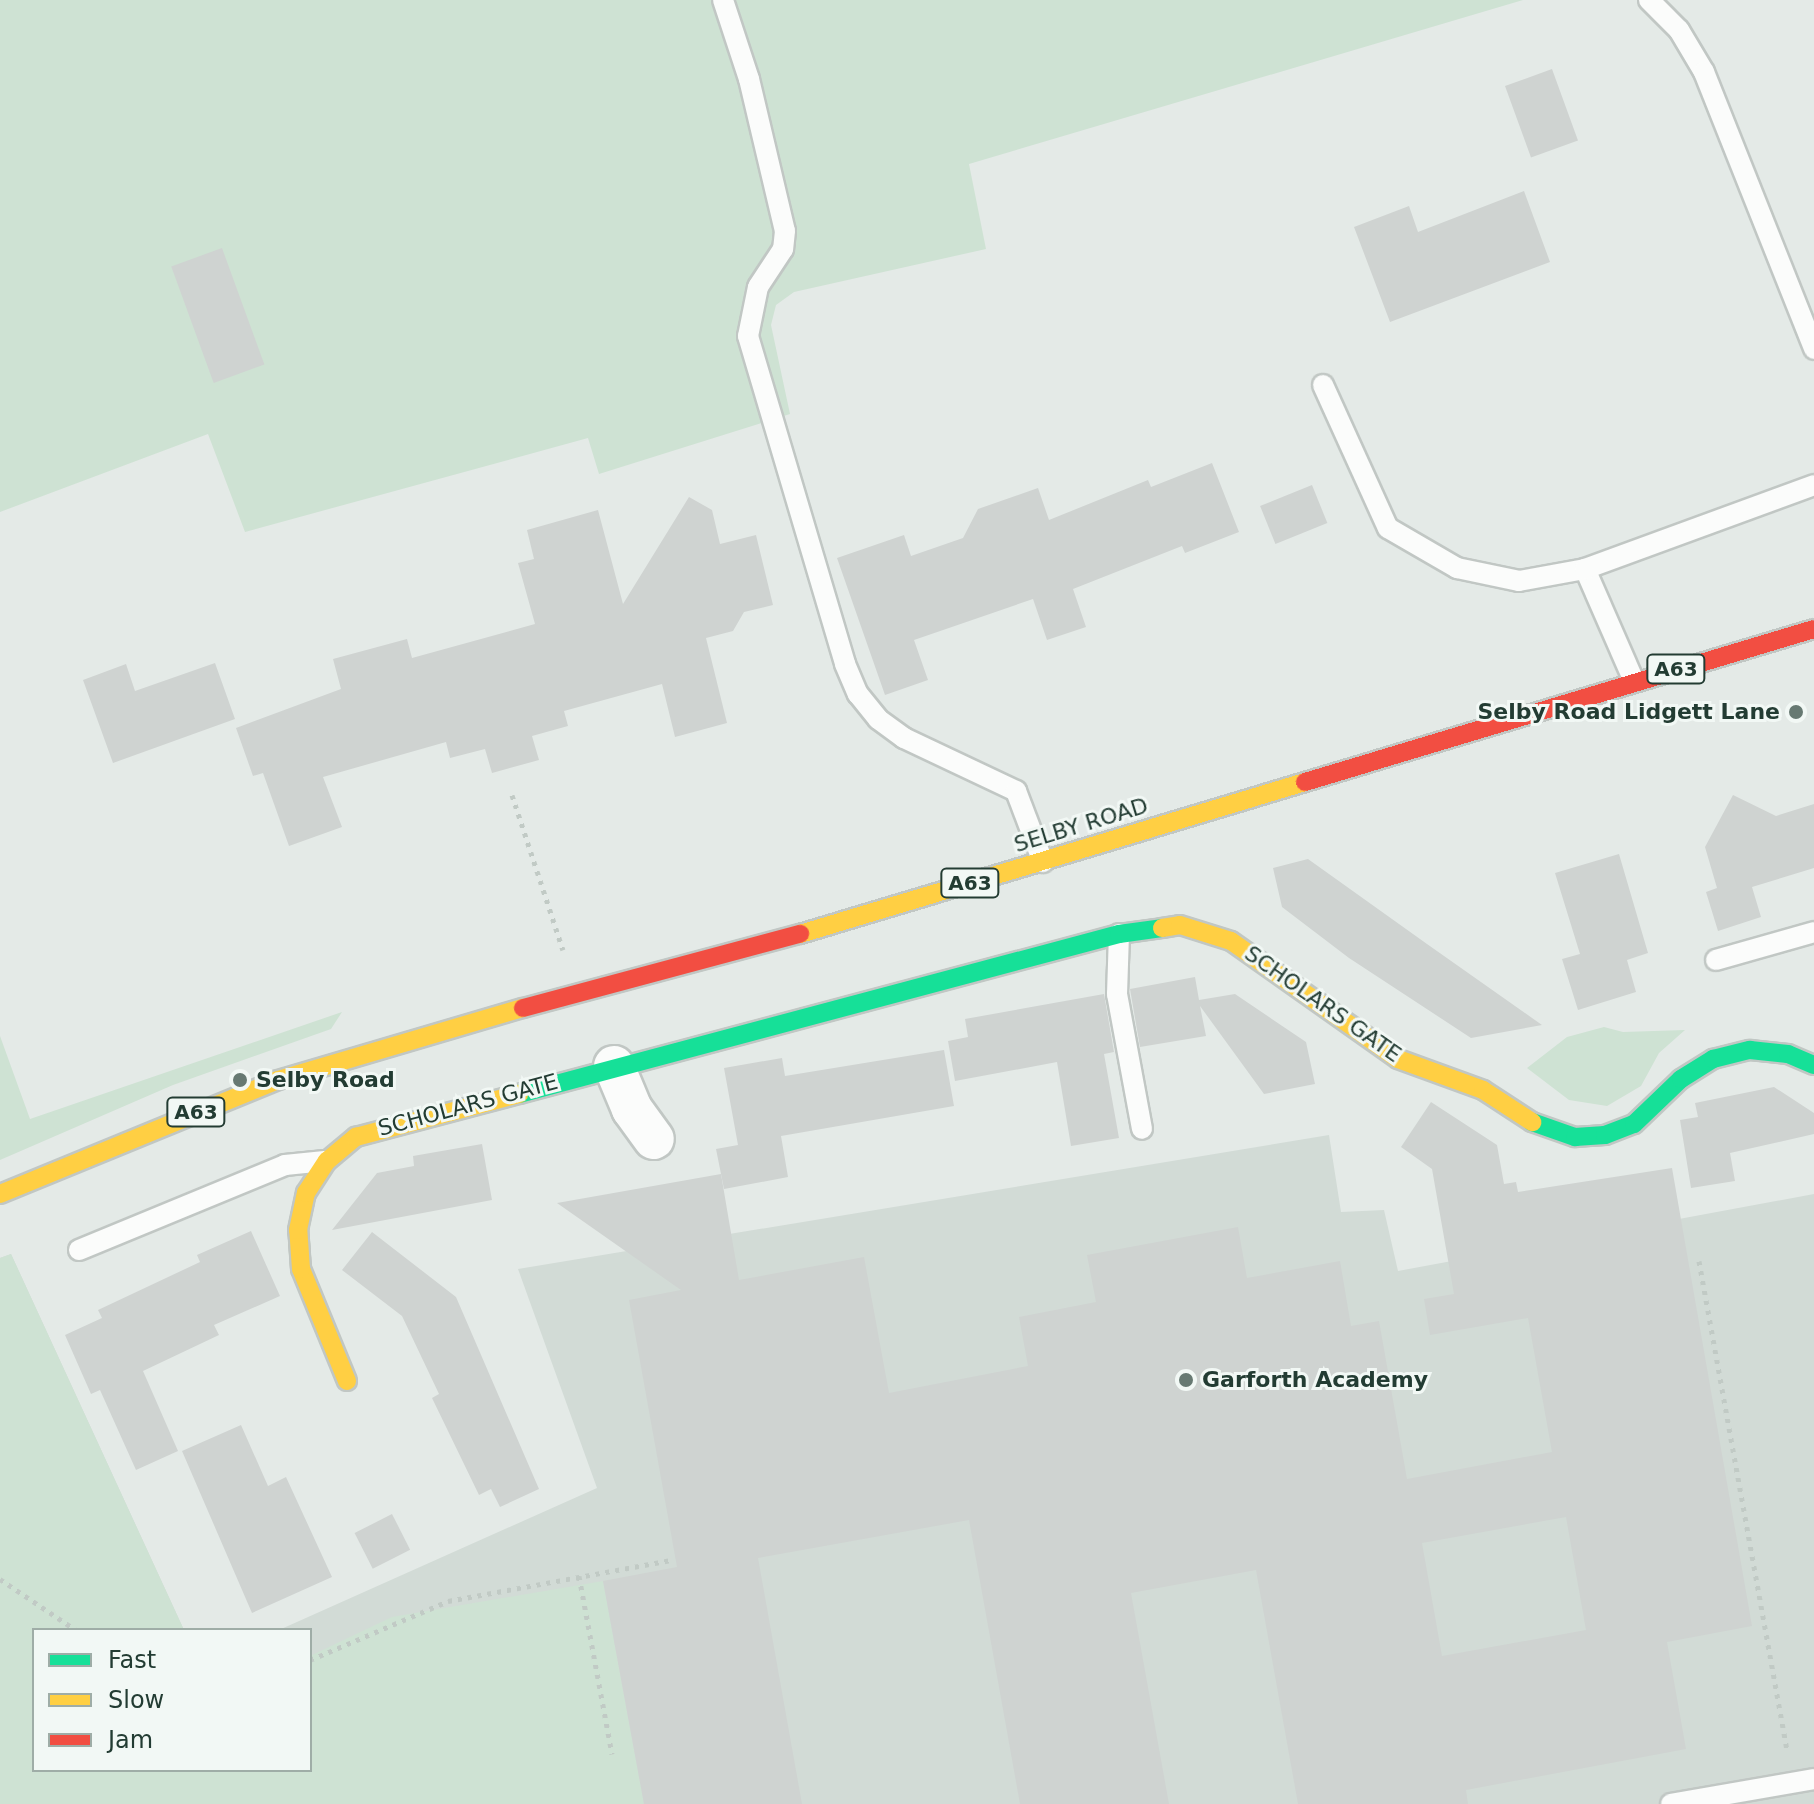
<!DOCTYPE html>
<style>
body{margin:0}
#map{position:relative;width:1814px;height:1804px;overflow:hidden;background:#e4eae7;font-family:"DejaVu Sans",sans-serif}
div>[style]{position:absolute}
.built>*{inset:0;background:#d2dbd6}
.green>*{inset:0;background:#cee2d3}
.building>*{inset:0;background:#cfd3d1;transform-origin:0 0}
.path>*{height:5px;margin-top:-2.5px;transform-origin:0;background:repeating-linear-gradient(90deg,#c1cac5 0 4px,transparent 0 10px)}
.roads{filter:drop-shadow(2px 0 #c1c7c4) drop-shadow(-2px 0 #c1c7c4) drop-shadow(0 2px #c1c7c4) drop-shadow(0 -2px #c1c7c4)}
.lane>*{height:20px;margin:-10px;padding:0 10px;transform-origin:10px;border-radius:10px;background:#fbfcfb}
.street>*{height:40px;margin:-20px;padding:0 20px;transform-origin:20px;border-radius:20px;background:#fbfcfb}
.fast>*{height:18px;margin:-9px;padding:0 9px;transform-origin:9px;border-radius:9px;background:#16e098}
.slow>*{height:18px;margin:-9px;padding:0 9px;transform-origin:9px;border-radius:9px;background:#ffcf43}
.jam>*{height:18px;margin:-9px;padding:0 9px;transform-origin:9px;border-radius:9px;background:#f24e42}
.dots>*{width:22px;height:22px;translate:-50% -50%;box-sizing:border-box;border:4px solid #f2f8f5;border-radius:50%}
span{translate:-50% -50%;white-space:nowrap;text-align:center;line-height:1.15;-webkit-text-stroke:6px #f2f8f5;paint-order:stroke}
.shield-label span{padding:2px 6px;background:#f2f8f5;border:2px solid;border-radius:6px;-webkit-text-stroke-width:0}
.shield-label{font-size:20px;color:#233c33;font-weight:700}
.poi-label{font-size:22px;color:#233c33;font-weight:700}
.right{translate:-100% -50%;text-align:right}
.left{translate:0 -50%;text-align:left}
.street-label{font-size:22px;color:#233c33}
.legend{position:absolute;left:32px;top:1628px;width:280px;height:144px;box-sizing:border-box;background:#f2f8f5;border:2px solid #9fada7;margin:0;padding:10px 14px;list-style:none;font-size:24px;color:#233c33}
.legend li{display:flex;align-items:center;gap:16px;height:40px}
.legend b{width:40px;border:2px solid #9fada7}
</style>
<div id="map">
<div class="built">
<div style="clip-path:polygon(1329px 1135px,1341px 1212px,1384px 1210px,1398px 1271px,1814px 1194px,1814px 1804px,0 1804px,0 1258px,11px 1254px,184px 1630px,34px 1630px,34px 1770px,310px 1770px,310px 1630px,279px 1630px,597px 1488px,518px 1269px)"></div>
</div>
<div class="green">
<div style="clip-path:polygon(0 0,1523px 0,969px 164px,986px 249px,794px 292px,776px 305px,771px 325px,790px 414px,599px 474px,588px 438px,245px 532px,208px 434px,0 512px)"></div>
<div style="clip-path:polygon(342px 1012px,331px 1029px,173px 1085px,0 1160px,0 1036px,30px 1119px)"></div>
<div style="clip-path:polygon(1604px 1027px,1623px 1032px,1685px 1030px,1659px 1053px,1641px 1086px,1607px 1106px,1569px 1100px,1527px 1068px,1567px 1037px)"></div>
<div style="clip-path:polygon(11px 1254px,184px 1630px,34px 1630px,34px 1770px,310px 1770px,310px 1656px,392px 1617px,603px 1581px,644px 1804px,0 1804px,0 1258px)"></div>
</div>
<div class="building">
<div style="left:1552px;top:69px;width:76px;height:50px;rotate:70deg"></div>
<div style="clip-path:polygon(1524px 191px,1550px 262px,1390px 322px,1354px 227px,1409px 206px,1418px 232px)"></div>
<div style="left:222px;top:248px;width:124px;height:54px;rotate:70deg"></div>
<div style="clip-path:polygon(1212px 463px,1239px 532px,1185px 553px,1182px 546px,1073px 589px,1086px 627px,1047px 640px,1033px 599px,914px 640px,928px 680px,885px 695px,837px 558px,904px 535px,911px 556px,963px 538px,978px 509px,1038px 488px,1049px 520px,1148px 480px,1151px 487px)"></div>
<div style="left:1312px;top:485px;width:41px;height:56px;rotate:68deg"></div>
<div style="clip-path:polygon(689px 497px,712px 510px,720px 544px,756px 535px,773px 605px,744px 612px,733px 631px,706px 638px,727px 723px,675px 737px,662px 684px,564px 711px,568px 726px,532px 736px,539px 760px,492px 773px,485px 749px,450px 758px,446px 742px,323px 777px,342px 827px,289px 846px,263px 773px,253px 776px,236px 728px,341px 689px,333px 659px,407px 639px,412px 658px,535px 624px,518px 563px,534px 559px,527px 530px,598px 510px,623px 604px)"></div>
<div style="clip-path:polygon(215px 663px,235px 719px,113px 763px,83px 680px,126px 664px,135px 691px)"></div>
<div style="clip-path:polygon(1733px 795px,1776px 816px,1814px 804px,1814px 868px,1752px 887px,1761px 917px,1718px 931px,1706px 892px,1717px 888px,1705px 847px)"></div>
<div style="clip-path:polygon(1619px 854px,1648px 953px,1627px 960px,1636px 992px,1578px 1010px,1562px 959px,1580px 954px,1555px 873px)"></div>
<div style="clip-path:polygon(1308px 859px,1427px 944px,1542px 1025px,1471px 1038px,1349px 958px,1282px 907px,1273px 868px)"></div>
<div style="clip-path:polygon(1195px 977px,1199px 1000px,1235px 994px,1306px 1042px,1315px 1084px,1264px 1094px,1200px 1006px,1206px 1036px,1140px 1047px,1130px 989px)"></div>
<div style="clip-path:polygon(1104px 994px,1114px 1052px,1104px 1054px,1119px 1138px,1071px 1146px,1057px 1062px,955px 1081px,948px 1041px,968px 1037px,965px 1019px)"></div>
<div style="clip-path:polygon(944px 1050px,954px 1106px,781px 1136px,788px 1177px,724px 1189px,716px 1149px,738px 1145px,724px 1068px,782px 1058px,785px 1076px)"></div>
<div style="clip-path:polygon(1774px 1087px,1814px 1113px,1814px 1134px,1730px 1153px,1735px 1181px,1691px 1188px,1680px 1120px,1698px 1117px,1695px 1103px)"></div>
<div style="clip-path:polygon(evenodd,1431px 1102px,1497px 1145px,1504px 1184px,1516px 1182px,1518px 1192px,1672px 1168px,1752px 1626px,1667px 1642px,1686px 1749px,1466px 1790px,1468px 1804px,1298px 1804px,1256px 1570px,1131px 1593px,1169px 1804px,1020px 1804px,969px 1520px,758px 1558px,802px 1804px,644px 1804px,603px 1581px,677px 1567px,629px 1300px,681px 1290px,557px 1203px,721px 1174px,739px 1280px,864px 1257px,889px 1393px,1028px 1366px,1019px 1317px,1096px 1302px,1087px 1255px,1238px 1227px,1247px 1278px,1340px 1261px,1351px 1326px,1379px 1321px,1407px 1479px,1552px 1452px,1528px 1318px,1430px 1335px,1424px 1299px,1454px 1294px,1432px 1169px,1401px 1147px,1431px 1102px,1566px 1517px,1586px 1630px,1442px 1656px,1422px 1543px,1566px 1517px)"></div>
<div style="clip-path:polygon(482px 1144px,492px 1200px,332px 1230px,377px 1173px,414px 1166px,413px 1156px)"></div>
<div style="clip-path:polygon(251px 1231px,280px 1296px,214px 1325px,219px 1335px,143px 1371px,178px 1451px,136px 1470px,100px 1390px,91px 1394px,65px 1335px,102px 1318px,98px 1310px,200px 1262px,197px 1255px)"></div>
<div style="clip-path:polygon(372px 1232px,456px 1297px,539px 1489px,500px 1507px,491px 1489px,479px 1495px,432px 1398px,439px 1394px,402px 1316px,342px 1270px)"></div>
<div style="clip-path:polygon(241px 1425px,268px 1486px,286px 1477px,332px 1577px,252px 1613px,182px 1451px)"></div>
<div style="left:392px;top:1514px;width:40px;height:42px;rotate:63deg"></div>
</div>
<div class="path">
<div style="left:512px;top:795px;width:163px;rotate:71.8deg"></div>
<div style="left:1699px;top:1261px;width:495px;rotate:79.8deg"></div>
<div style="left:579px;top:1576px;width:181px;rotate:79.5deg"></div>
<div style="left:0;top:1579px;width:92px;rotate:33.9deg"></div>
<div style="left:310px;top:1660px;width:150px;rotate:-23.1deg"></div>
<div style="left:448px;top:1601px;width:227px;rotate:-10.4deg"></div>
</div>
<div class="roads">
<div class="lane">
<div style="left:723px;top:0;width:83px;rotate:71.8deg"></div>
<div style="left:749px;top:79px;width:156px;rotate:76.7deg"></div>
<div style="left:785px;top:231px;width:18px;rotate:96deg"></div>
<div style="left:783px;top:249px;width:45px;rotate:123.3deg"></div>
<div style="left:758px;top:287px;width:50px;rotate:101.5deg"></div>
<div style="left:748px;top:336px;width:342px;rotate:73.5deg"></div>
<div style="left:845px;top:664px;width:33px;rotate:67deg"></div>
<div style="left:858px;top:694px;width:32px;rotate:51deg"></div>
<div style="left:878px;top:719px;width:32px;rotate:36deg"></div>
<div style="left:904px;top:738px;width:124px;rotate:25.3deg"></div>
<div style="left:1016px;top:791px;width:76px;rotate:69.2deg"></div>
<div style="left:1649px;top:0;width:42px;rotate:45deg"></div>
<div style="left:1679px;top:30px;width:49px;rotate:59.2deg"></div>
<div style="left:1704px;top:72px;width:298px;rotate:68.3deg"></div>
<div style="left:1323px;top:385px;width:157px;rotate:65.6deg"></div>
<div style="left:1388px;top:528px;width:80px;rotate:30.1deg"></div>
<div style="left:1457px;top:568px;width:63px;rotate:11.8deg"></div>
<div style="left:1519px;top:581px;width:67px;rotate:-10.3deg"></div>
<div style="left:1585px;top:569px;width:122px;rotate:66.4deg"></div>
<div style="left:1585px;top:569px;width:244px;rotate:-20.1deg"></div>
<div style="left:1119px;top:934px;width:60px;rotate:91.9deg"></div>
<div style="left:1117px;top:994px;width:137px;rotate:79.5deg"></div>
<div style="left:1716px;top:960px;width:102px;rotate:-15.9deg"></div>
<div style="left:79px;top:1250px;width:223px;rotate:-22.4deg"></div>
<div style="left:285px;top:1165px;width:40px;rotate:-5.7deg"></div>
<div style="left:1671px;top:1804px;width:145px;rotate:-9.9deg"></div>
</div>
<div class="street">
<div style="left:614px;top:1066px;width:47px;rotate:67.3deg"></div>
<div style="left:632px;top:1109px;width:37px;rotate:54deg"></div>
</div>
<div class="fast">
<div style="left:519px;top:1094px;width:621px;rotate:-14.93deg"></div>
<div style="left:1119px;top:934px;width:43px;rotate:-7.9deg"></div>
<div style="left:1532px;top:1122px;width:46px;rotate:19.2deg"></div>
<div style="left:1575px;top:1137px;width:30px;rotate:-4deg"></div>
<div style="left:1605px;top:1135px;width:31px;rotate:-21deg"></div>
<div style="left:1634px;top:1124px;width:65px;rotate:-43.8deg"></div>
<div style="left:1681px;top:1079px;width:38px;rotate:-32deg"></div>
<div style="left:1713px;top:1059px;width:38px;rotate:-14deg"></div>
<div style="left:1750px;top:1050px;width:38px;rotate:6deg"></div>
<div style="left:1788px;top:1054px;width:28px;rotate:23deg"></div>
</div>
<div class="slow">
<div style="left:1162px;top:928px;width:18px;rotate:-9deg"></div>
<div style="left:1180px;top:925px;width:53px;rotate:17.4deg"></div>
<div style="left:1231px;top:941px;width:204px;rotate:35.2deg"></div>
<div style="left:1398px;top:1059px;width:90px;rotate:20deg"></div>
<div style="left:1483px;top:1090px;width:59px;rotate:33.1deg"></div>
<div style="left:800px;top:934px;width:527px;rotate:-16.75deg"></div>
<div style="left:0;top:1194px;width:300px;rotate:-22.3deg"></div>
<div style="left:278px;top:1080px;width:255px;rotate:-16.4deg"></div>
<div style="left:347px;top:1381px;width:121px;rotate:-112.3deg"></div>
<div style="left:301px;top:1269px;width:39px;rotate:-94deg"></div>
<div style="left:298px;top:1230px;width:38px;rotate:-78deg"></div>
<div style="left:306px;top:1193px;width:38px;rotate:-57deg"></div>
<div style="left:327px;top:1161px;width:38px;rotate:-40deg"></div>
<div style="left:356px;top:1137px;width:169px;rotate:-14.8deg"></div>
</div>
<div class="jam">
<div style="left:1305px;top:782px;width:531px;rotate:-16.73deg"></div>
<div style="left:523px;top:1008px;width:287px;rotate:-15deg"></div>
</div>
</div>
<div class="dots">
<div style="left:1796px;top:712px;background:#677972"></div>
<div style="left:240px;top:1080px;background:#677972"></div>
<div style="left:1186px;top:1380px;background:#677972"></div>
</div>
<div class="shield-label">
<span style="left:1676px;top:669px">A63</span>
<span style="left:970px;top:883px">A63</span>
<span style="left:196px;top:1112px">A63</span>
</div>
<div class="poi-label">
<span class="right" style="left:1780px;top:712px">Selby Road Lidgett Lane</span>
<span class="left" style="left:256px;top:1080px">Selby Road</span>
<span class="left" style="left:1202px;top:1380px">Garforth Academy</span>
</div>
<div class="street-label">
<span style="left:1081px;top:825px;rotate:-17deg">SELBY ROAD</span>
<span style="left:1323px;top:1004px;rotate:35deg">SCHOLARS GATE</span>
<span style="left:468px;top:1105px;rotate:-15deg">SCHOLARS GATE</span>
</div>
<ul class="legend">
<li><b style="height:10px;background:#16e098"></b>Fast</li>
<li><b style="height:10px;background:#ffcf43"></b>Slow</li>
<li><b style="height:10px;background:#f24e42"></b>Jam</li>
</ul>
</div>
